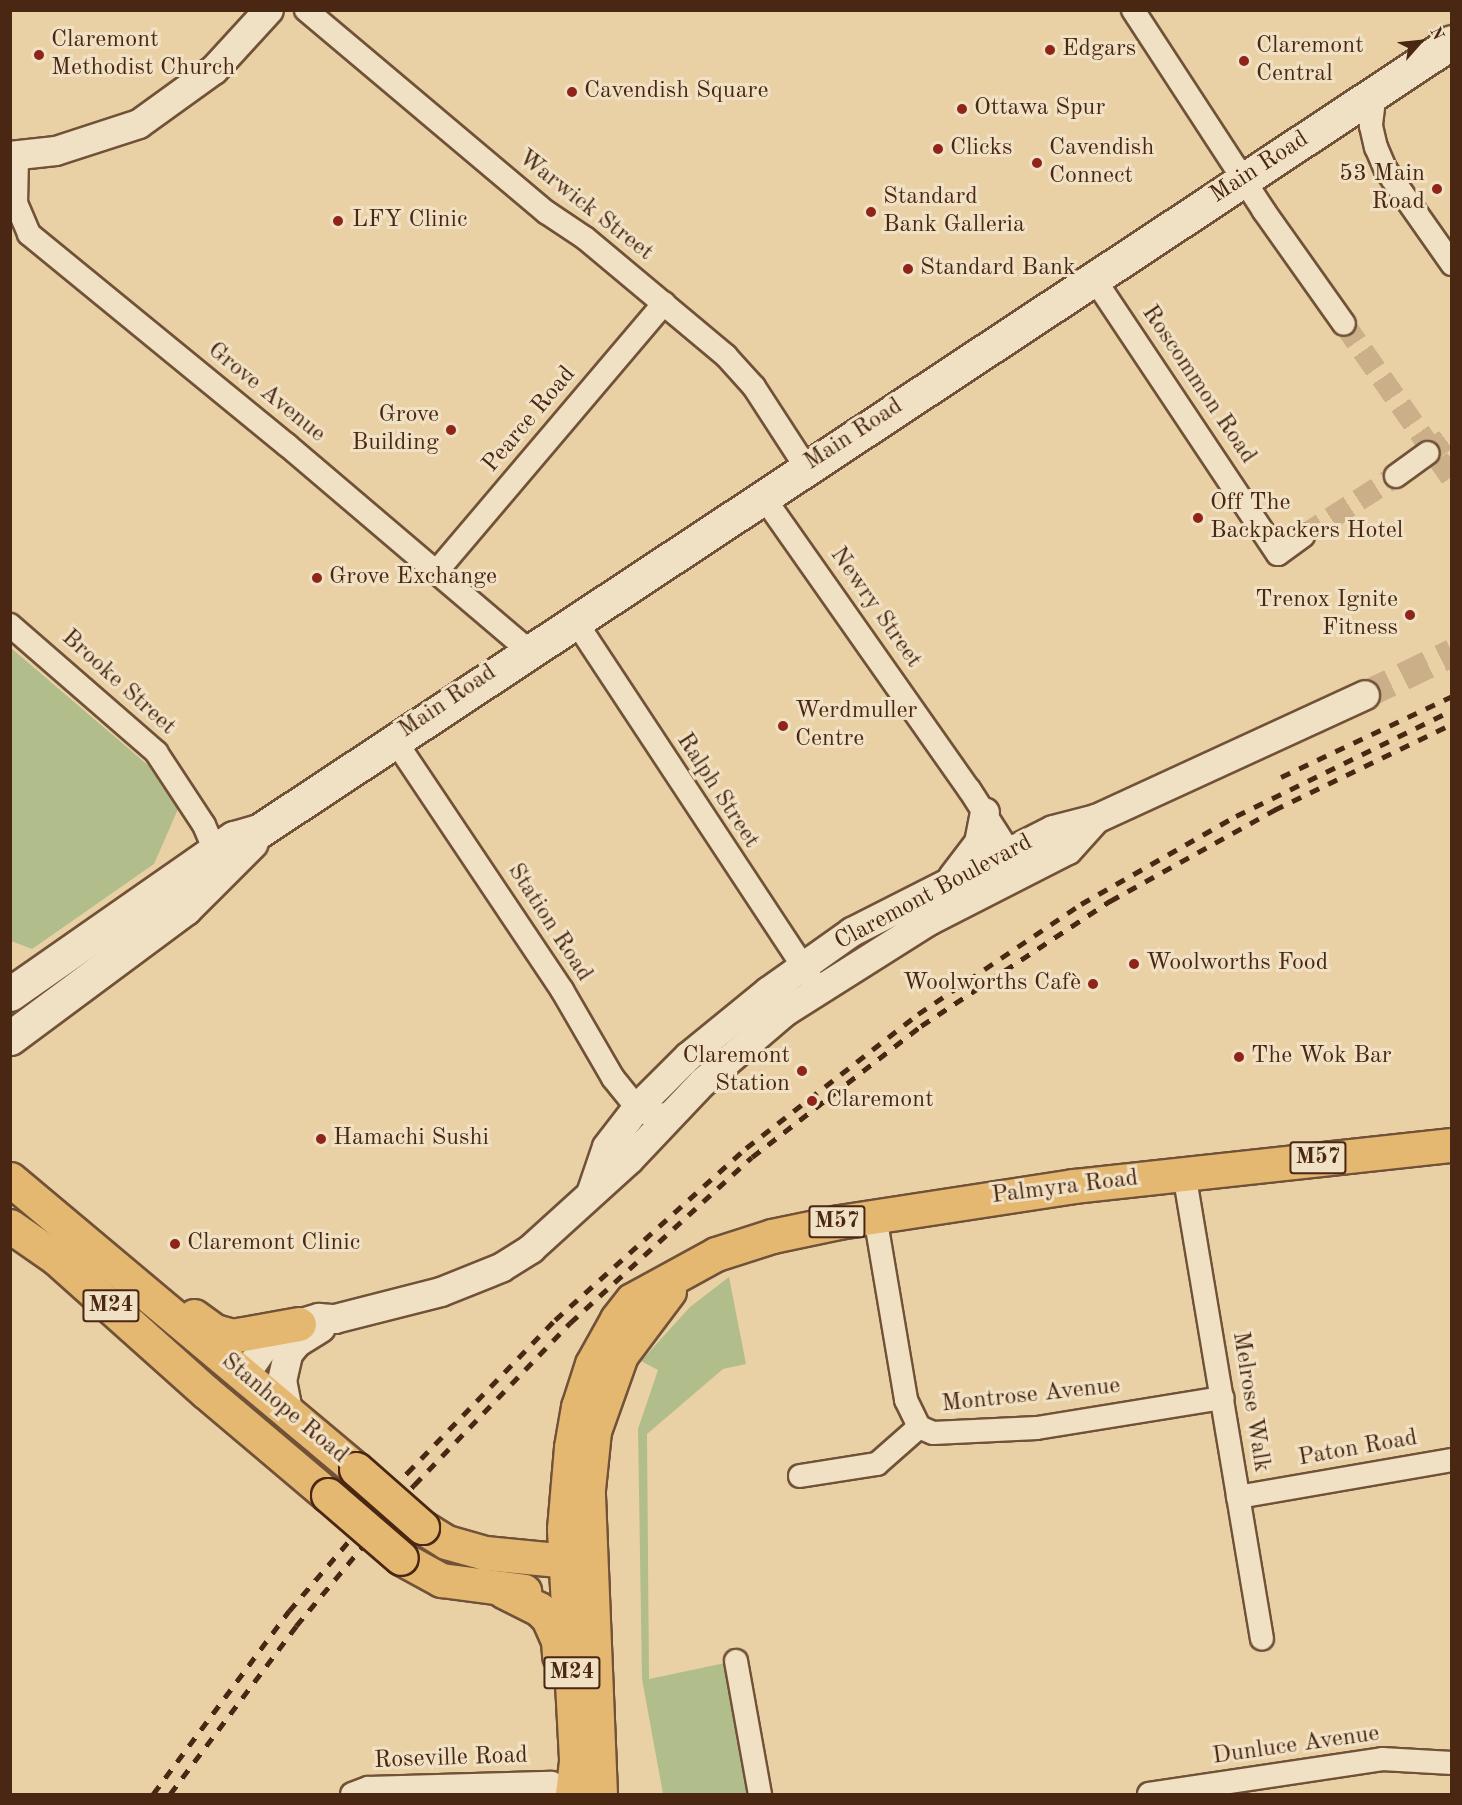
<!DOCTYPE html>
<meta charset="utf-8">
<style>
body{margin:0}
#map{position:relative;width:1462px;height:1805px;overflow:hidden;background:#ead1a5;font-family:"Old Standard TT",serif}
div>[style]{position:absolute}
.green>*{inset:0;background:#b1bd8b}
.minor-tunnel>*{height:22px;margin-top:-11px;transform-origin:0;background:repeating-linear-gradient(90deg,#caaf88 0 22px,transparent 0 33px)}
.tertiary-tunnel>*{height:28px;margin-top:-14px;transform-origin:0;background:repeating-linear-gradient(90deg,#caaf88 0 28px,transparent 0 42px)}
.roads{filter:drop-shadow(2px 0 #715238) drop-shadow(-2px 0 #715238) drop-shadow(0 2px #715238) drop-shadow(0 -2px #715238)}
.minor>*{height:22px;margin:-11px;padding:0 11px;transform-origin:11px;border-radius:11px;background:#f1e1c4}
.tertiary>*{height:28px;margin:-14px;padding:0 14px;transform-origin:14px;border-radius:14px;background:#f1e1c4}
.secondary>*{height:33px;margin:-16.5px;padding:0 16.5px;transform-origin:16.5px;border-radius:16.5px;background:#f1e1c4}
.primary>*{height:33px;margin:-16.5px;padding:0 16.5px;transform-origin:16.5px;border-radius:16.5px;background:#e5b872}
.rail>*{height:4.5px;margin-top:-2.25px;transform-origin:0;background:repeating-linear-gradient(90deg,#492713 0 10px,transparent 0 20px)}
.bridges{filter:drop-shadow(2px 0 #492713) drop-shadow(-2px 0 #492713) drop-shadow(0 2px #492713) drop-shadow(0 -2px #492713)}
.primary-bridge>*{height:33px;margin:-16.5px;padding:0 16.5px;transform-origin:16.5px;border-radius:16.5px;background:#e5b872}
.dots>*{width:16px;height:16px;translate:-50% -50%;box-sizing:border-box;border:3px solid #f1e1c4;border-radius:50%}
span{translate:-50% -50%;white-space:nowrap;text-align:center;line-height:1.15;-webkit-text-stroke:6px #f1e1c4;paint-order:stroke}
.shield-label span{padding:2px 4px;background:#f1e1c4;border:2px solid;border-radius:4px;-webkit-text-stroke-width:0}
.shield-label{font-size:22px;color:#492713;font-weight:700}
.poi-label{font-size:24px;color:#492713}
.left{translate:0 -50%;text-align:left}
.right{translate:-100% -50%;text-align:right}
.street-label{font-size:24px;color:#492713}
.frame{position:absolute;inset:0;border:12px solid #492713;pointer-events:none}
.north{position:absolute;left:1390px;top:12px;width:60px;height:60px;-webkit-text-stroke:4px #f1e1c4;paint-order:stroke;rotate:63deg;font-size:16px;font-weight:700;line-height:24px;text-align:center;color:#492713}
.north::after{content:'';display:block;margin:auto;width:21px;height:27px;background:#492713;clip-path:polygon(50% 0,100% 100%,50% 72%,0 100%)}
</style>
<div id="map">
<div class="green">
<div style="clip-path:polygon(11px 648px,149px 766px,178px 809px,154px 864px,32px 949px,11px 941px)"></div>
<div style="clip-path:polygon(729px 1277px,746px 1364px,723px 1369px,647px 1434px,649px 1679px,725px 1663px,748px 1794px,663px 1794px,642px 1679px,638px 1429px,658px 1370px,641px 1361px,690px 1307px)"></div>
</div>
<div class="minor-tunnel">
<div style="left:1344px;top:324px;width:189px;rotate:55.1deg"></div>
<div style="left:1428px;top:453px;width:30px;rotate:-37deg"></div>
<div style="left:1303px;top:536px;width:111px;rotate:-32.8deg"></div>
</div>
<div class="tertiary-tunnel">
<div style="left:1365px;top:695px;width:97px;rotate:-25.8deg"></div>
</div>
<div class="roads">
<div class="minor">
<div style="left:306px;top:10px;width:314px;rotate:40.1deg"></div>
<div style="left:546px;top:212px;width:47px;rotate:33.7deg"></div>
<div style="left:585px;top:238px;width:184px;rotate:39.9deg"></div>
<div style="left:726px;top:356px;width:42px;rotate:47.9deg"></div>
<div style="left:754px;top:387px;width:95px;rotate:57deg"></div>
<div style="left:1133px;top:10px;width:240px;rotate:56.9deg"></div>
<div style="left:1264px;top:211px;width:138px;rotate:54.7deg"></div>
<div style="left:1375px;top:92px;width:34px;rotate:97deg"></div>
<div style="left:1371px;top:126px;width:22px;rotate:77deg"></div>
<div style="left:1376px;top:147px;width:25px;rotate:67deg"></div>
<div style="left:1386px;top:170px;width:115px;rotate:54.9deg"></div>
<div style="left:17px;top:157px;width:46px;rotate:91.2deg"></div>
<div style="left:16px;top:203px;width:34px;rotate:67deg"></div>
<div style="left:29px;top:234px;width:333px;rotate:39.3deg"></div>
<div style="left:287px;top:445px;width:316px;rotate:40.4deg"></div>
<div style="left:1093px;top:277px;width:333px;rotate:56.3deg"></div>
<div style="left:1278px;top:554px;width:31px;rotate:-36deg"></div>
<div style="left:1396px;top:476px;width:39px;rotate:-36deg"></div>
<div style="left:762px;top:495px;width:360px;rotate:54.9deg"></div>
<div style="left:969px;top:789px;width:89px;rotate:57.4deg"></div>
<div style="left:437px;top:571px;width:351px;rotate:-49.7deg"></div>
<div style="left:574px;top:619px;width:434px;rotate:56.6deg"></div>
<div style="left:10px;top:625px;width:194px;rotate:41deg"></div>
<div style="left:156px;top:752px;width:87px;rotate:56.7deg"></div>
<div style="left:204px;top:825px;width:41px;rotate:67.2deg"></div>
<div style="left:394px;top:739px;width:302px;rotate:56.2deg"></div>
<div style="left:562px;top:990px;width:102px;rotate:59.9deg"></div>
<div style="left:613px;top:1078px;width:38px;rotate:51deg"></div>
<div style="left:637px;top:1108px;width:15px;rotate:28deg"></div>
<div style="left:650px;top:1115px;width:20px;rotate:-3deg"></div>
<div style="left:1184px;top:1173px;width:472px;rotate:80.5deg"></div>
<div style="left:875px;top:1216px;width:187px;rotate:80.4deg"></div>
<div style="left:906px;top:1400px;width:30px;rotate:64deg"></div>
<div style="left:919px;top:1427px;width:15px;rotate:23deg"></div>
<div style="left:933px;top:1433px;width:104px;rotate:-2.8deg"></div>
<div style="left:1037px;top:1428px;width:188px;rotate:-9.2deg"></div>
<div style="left:800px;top:1476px;width:78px;rotate:-8.9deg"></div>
<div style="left:877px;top:1464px;width:56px;rotate:-41.4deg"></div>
<div style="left:1238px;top:1497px;width:217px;rotate:-9.8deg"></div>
<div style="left:736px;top:1661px;width:135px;rotate:79.8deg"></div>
<div style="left:352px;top:1794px;width:17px;rotate:-21deg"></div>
<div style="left:368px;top:1788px;width:184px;rotate:-1.6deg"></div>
<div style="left:1149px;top:1794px;width:236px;rotate:-8.5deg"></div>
<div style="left:1382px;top:1759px;width:70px;rotate:3.3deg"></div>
</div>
<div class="tertiary">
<div style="left:10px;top:156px;width:46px;rotate:-6.2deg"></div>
<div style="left:56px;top:151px;width:87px;rotate:-18deg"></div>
<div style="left:139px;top:124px;width:92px;rotate:-35.8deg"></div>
<div style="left:214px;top:70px;width:81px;rotate:-47.5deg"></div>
<div style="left:953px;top:877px;width:43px;rotate:-52.6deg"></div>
<div style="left:979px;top:843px;width:31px;rotate:-79deg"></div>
<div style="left:592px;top:1191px;width:46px;rotate:-71.2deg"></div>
<div style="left:607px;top:1147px;width:49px;rotate:-52.4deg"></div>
<div style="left:637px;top:1108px;width:72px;rotate:-45deg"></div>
<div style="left:688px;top:1057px;width:104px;rotate:-39.2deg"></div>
<div style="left:769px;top:991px;width:102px;rotate:-35.4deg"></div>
<div style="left:852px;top:932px;width:225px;rotate:-26.9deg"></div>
<div style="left:1053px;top:830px;width:44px;rotate:-14.3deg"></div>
<div style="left:1096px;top:819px;width:296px;rotate:-24.7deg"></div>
<div style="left:244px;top:1376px;width:38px;rotate:-55deg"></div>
<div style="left:266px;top:1345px;width:39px;rotate:-32deg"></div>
<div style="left:299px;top:1324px;width:21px;rotate:-17deg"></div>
<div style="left:319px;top:1318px;width:16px;rotate:4deg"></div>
<div style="left:335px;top:1319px;width:109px;rotate:-14.3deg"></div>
<div style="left:441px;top:1292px;width:65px;rotate:-21.8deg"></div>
<div style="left:501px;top:1268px;width:36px;rotate:-32deg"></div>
<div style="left:531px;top:1249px;width:132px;rotate:-42.2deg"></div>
<div style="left:629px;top:1160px;width:108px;rotate:-46.5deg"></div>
<div style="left:703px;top:1082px;width:108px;rotate:-40.5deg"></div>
<div style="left:785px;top:1012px;width:170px;rotate:-32.3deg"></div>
<div style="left:929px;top:921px;width:156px;rotate:-27.1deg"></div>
<div style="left:1068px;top:850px;width:42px;rotate:-47.9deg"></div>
<div style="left:288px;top:1411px;width:31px;rotate:-101deg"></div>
<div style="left:282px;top:1381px;width:28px;rotate:-77deg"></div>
<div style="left:288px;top:1354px;width:14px;rotate:-51deg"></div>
<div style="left:297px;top:1343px;width:28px;rotate:-32deg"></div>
</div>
<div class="secondary">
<div style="left:10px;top:994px;width:273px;rotate:-34.9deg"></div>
<div style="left:234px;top:838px;width:26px;rotate:-16deg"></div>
<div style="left:259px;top:831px;width:1430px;rotate:-33.48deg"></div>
<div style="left:10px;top:1038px;width:218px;rotate:-36.6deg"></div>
<div style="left:185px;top:908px;width:93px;rotate:-45deg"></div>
</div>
<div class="primary">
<div style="left:10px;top:1179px;width:451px;rotate:40deg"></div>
<div style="left:10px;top:1226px;width:56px;rotate:34.8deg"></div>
<div style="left:56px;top:1258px;width:201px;rotate:41.8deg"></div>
<div style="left:206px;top:1392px;width:160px;rotate:40.2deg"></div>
<div style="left:194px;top:1316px;width:26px;rotate:36deg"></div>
<div style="left:215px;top:1331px;width:18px;rotate:16deg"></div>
<div style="left:232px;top:1336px;width:68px;rotate:-10.2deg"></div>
<div style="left:422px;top:1527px;width:28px;rotate:32deg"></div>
<div style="left:446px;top:1542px;width:41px;rotate:15.8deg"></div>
<div style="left:485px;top:1553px;width:103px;rotate:5.5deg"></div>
<div style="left:401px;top:1558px;width:46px;rotate:28.8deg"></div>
<div style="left:441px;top:1580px;width:84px;rotate:7.5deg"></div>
<div style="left:503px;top:1591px;width:40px;rotate:26.6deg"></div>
<div style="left:539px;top:1609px;width:13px;rotate:45deg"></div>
<div style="left:548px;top:1618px;width:24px;rotate:66deg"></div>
<div style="left:558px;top:1640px;width:16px;rotate:86deg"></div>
<div style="left:572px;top:1794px;width:35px;rotate:-83deg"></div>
<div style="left:576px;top:1759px;width:230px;rotate:-93deg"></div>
<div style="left:564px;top:1529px;width:82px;rotate:-85.1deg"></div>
<div style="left:571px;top:1447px;width:41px;rotate:-80.1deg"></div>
<div style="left:578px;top:1407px;width:45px;rotate:-72deg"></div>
<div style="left:592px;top:1364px;width:51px;rotate:-60.9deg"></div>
<div style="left:617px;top:1319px;width:24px;rotate:-52deg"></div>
<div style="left:632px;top:1300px;width:96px;rotate:-28.7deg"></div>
<div style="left:716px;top:1254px;width:59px;rotate:-17.8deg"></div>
<div style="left:772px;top:1236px;width:68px;rotate:-11.8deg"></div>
<div style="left:839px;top:1222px;width:237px;rotate:-8.7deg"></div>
<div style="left:1073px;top:1186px;width:381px;rotate:-6.2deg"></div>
<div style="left:600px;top:1794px;width:305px;rotate:-92.3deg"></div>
<div style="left:588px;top:1489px;width:58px;rotate:-84.1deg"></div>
<div style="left:594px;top:1431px;width:81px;rotate:-70.4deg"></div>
<div style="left:621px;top:1355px;width:80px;rotate:-53.1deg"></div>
</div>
</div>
<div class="rail">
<div style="left:1281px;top:777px;width:189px;rotate:-25.3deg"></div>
<div style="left:153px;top:1794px;width:228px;rotate:-53.4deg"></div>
<div style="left:289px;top:1611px;width:182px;rotate:-49.5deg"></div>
<div style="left:407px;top:1473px;width:213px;rotate:-46deg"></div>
<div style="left:555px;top:1320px;width:257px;rotate:-42deg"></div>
<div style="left:746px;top:1148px;width:218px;rotate:-37.9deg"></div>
<div style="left:918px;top:1014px;width:197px;rotate:-34deg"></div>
<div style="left:1081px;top:904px;width:178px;rotate:-29.6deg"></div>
<div style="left:1236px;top:816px;width:241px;rotate:-26.1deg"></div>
<div style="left:170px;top:1794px;width:210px;rotate:-53.1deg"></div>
<div style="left:296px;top:1626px;width:184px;rotate:-50.1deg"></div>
<div style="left:414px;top:1485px;width:225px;rotate:-46.1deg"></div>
<div style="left:570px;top:1323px;width:246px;rotate:-42.4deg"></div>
<div style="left:752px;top:1157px;width:214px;rotate:-37.8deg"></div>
<div style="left:921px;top:1026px;width:227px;rotate:-33.5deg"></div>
<div style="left:1110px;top:901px;width:188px;rotate:-29deg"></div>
<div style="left:1274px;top:810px;width:198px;rotate:-25.8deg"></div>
</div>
<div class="bridges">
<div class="primary-bridge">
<div style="left:356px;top:1469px;width:88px;rotate:41.3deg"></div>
<div style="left:328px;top:1495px;width:96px;rotate:40.8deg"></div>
</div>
</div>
<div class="dots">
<div style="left:1050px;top:50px;background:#8f2418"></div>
<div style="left:39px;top:55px;background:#8f2418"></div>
<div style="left:1244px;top:61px;background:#8f2418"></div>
<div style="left:572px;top:92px;background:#8f2418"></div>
<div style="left:962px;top:109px;background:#8f2418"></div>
<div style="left:938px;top:149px;background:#8f2418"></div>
<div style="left:1037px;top:163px;background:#8f2418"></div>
<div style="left:1437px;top:189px;background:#8f2418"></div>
<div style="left:871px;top:212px;background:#8f2418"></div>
<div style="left:338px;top:221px;background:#8f2418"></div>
<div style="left:908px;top:269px;background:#8f2418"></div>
<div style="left:451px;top:430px;background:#8f2418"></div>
<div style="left:1198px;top:518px;background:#8f2418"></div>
<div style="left:317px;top:578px;background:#8f2418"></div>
<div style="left:1410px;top:615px;background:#8f2418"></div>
<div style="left:783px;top:726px;background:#8f2418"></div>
<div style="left:1134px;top:964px;background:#8f2418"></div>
<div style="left:1093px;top:984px;background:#8f2418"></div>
<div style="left:1239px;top:1057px;background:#8f2418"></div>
<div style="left:802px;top:1071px;background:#8f2418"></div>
<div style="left:812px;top:1101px;background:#8f2418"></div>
<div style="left:321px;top:1139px;background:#8f2418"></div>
<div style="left:175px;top:1244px;background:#8f2418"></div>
</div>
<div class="shield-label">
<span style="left:1318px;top:1158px">M57</span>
<span style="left:837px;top:1222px">M57</span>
<span style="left:111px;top:1306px">M24</span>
<span style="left:572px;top:1673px">M24</span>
</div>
<div class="poi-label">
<span class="left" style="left:51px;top:55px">Claremont<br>Methodist Church</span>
<span class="left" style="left:1256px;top:61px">Claremont<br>Central</span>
<span class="left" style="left:1062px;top:50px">Edgars</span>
<span class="left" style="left:584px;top:92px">Cavendish Square</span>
<span class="left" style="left:974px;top:109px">Ottawa Spur</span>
<span class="left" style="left:950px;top:149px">Clicks</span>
<span class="left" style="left:1049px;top:163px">Cavendish<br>Connect</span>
<span class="right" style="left:1425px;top:189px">53 Main<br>Road</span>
<span class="left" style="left:883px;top:212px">Standard<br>Bank Galleria</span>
<span class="left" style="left:352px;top:221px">LFY Clinic</span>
<span class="left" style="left:920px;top:269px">Standard Bank</span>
<span class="right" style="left:439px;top:430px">Grove<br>Building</span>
<span class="left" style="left:1210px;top:518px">Off The<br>Backpackers Hotel</span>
<span class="left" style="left:329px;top:578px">Grove Exchange</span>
<span class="right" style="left:1398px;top:615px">Trenox Ignite<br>Fitness</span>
<span class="left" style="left:795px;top:726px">Werdmuller<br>Centre</span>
<span class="left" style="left:1146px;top:964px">Woolworths Food</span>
<span class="right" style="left:1081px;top:984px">Woolworths Cafè</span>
<span class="right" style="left:790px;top:1071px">Claremont<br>Station</span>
<span class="left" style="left:1251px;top:1057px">The Wok Bar</span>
<span class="left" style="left:826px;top:1101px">Claremont</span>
<span class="left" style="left:333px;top:1139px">Hamachi Sushi</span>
<span class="left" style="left:187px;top:1244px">Claremont Clinic</span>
</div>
<div class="street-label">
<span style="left:1260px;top:168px;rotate:-33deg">Main Road</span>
<span style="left:585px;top:206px;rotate:38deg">Warwick Street</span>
<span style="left:1198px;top:385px;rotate:56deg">Roscommon Road</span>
<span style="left:266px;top:393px;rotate:39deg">Grove Avenue</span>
<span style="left:530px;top:420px;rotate:-50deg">Pearce Road</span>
<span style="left:854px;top:435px;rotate:-33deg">Main Road</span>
<span style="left:875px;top:608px;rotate:55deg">Newry Street</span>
<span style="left:118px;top:683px;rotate:42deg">Brooke Street</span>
<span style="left:448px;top:702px;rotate:-34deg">Main Road</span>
<span style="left:717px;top:791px;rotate:57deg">Ralph Street</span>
<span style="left:934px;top:893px;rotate:-28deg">Claremont Boulevard</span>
<span style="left:549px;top:923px;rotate:57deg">Station Road</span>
<span style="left:1065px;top:1188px;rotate:-7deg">Palmyra Road</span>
<span style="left:1031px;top:1396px;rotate:-6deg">Montrose Avenue</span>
<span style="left:1250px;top:1402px;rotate:81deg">Melrose Walk</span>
<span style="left:284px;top:1409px;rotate:40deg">Stanhope Road</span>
<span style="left:1358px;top:1449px;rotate:-10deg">Paton Road</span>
<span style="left:1296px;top:1746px;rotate:-8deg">Dunluce Avenue</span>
<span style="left:451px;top:1759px;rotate:-2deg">Roseville Road</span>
</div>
<div class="frame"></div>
<div class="north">N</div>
</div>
